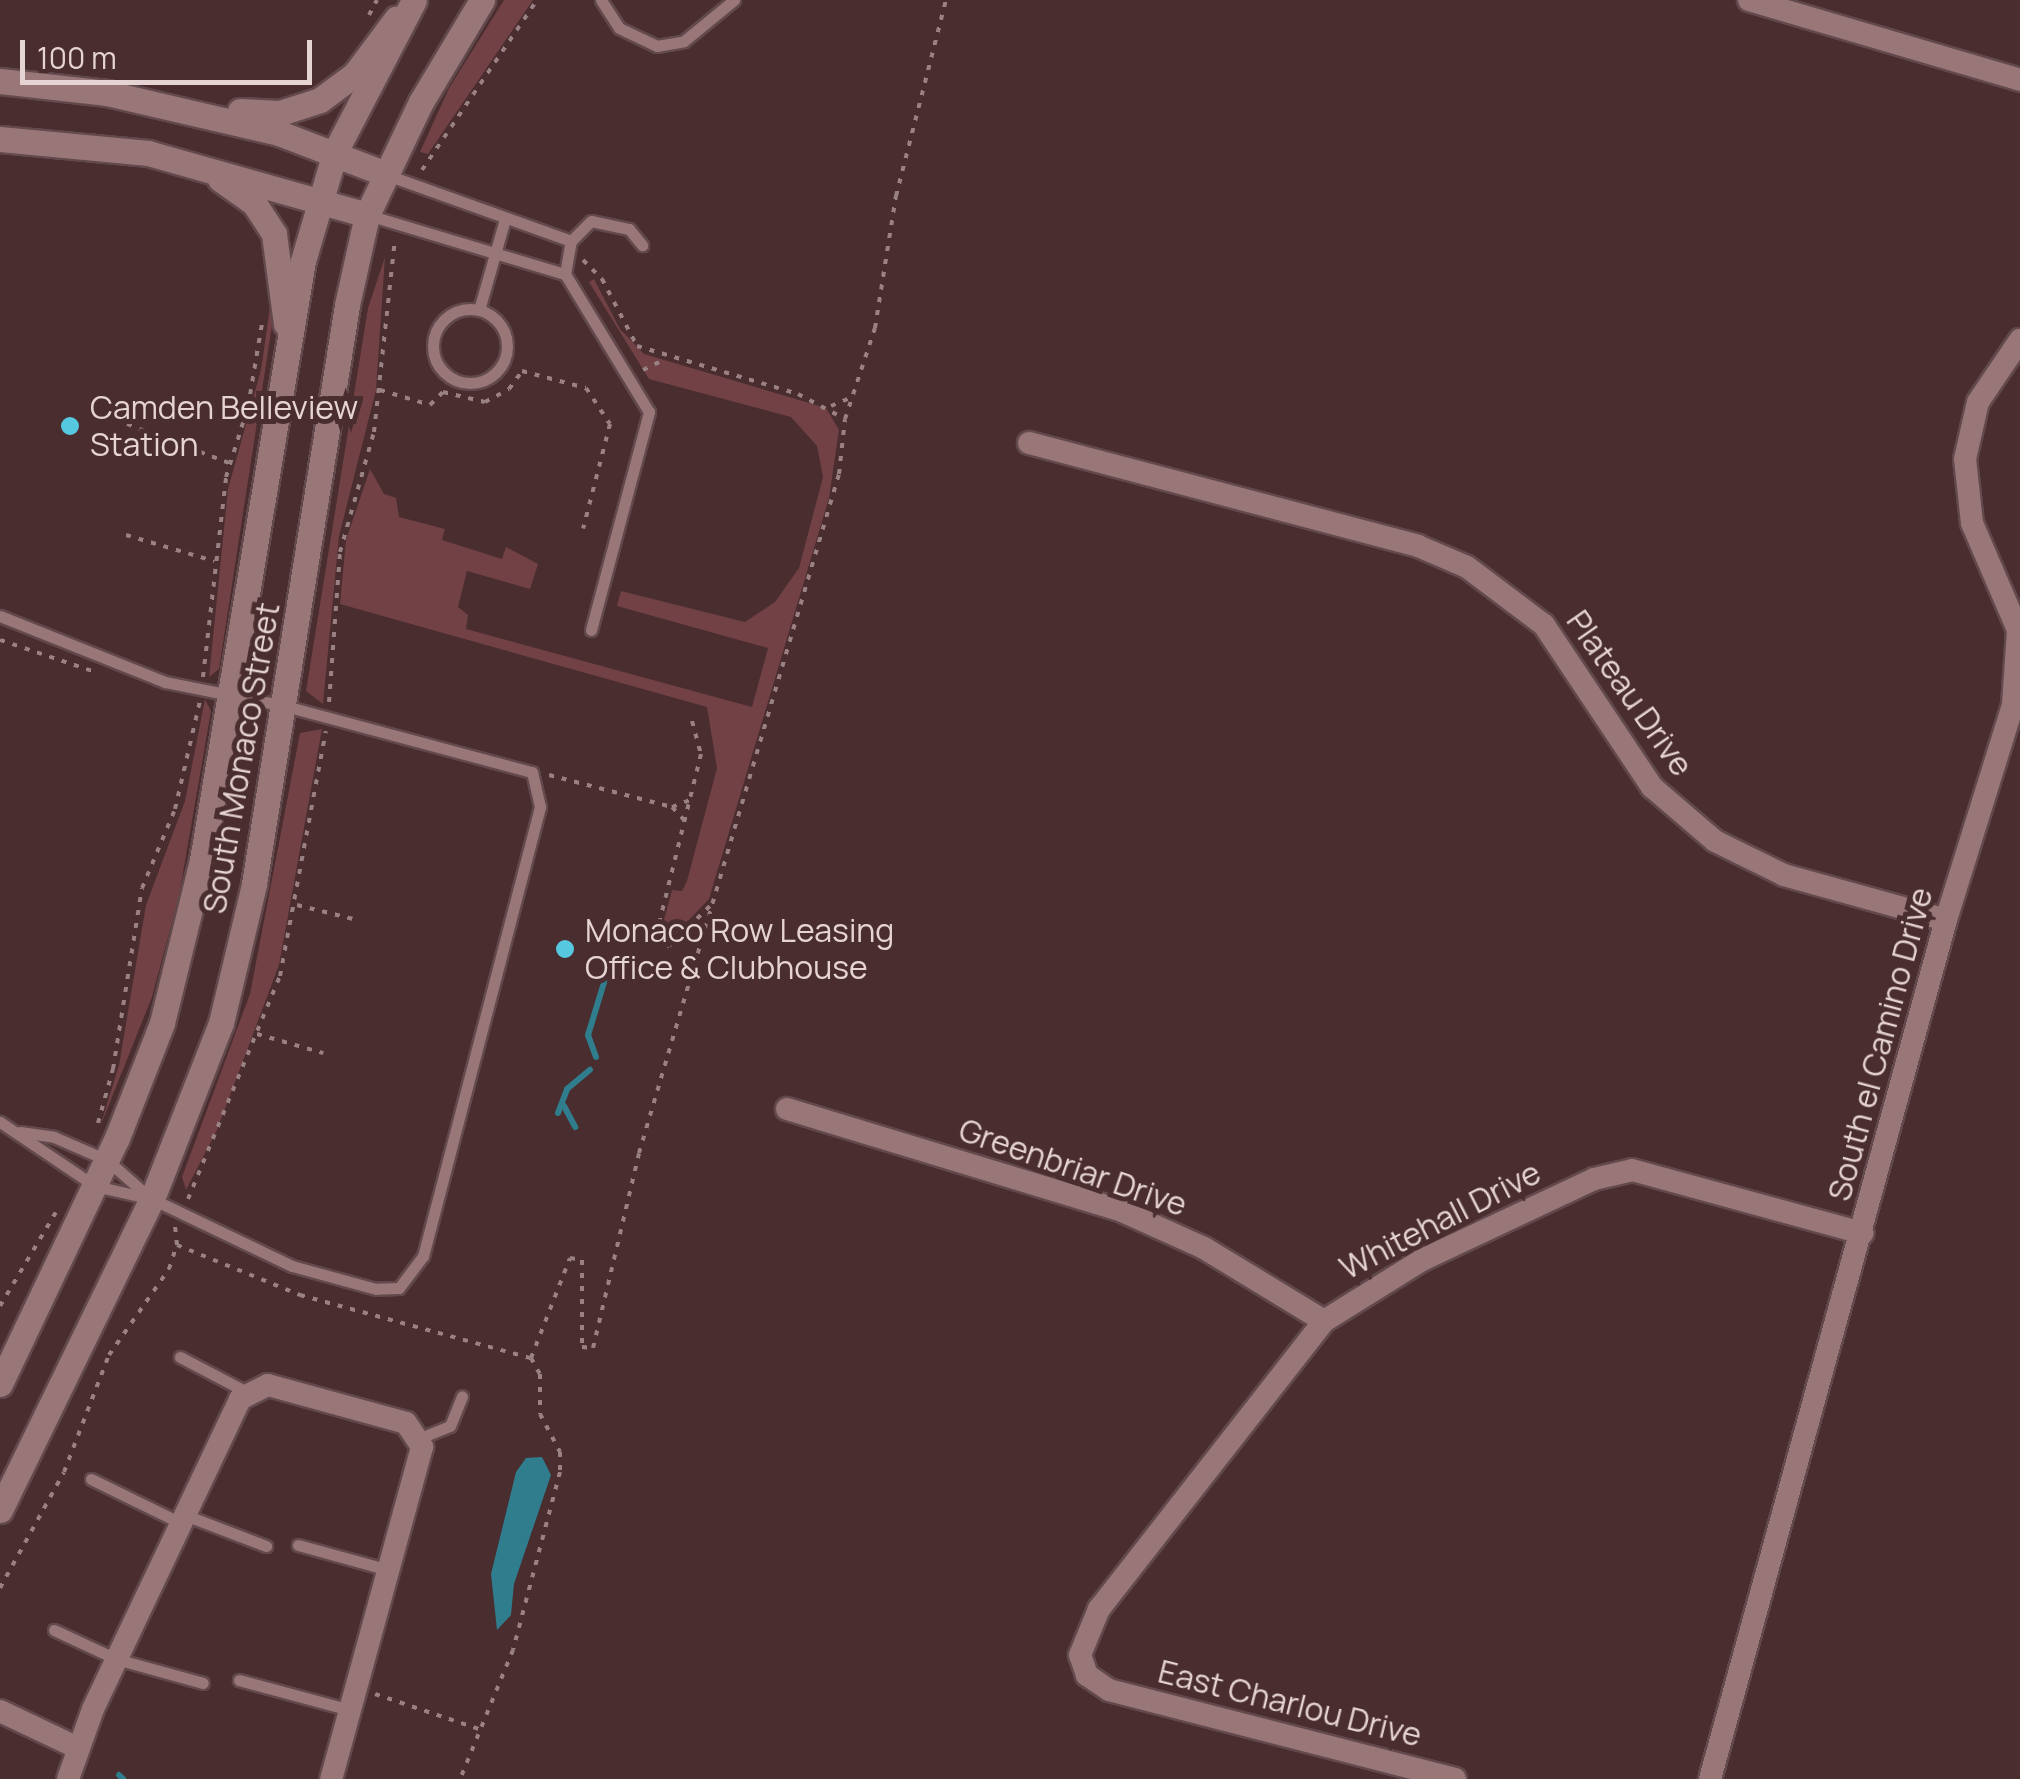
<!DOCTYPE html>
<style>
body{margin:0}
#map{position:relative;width:2020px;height:1779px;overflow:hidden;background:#492d2f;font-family:Manrope,sans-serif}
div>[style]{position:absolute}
.green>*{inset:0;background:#714146}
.water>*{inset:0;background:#307d8d}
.stream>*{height:6px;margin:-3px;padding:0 3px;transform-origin:3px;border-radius:3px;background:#307d8d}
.path>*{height:4px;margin-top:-2px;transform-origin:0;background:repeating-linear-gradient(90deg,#9a8284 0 5px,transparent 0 13px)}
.roads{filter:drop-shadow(2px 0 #62494c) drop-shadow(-2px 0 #62494c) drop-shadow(0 2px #62494c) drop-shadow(0 -2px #62494c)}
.service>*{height:11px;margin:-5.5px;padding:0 5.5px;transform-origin:5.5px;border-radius:5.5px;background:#997779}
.service>.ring{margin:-5.5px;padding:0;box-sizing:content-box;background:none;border:11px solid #997779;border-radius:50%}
.minor>*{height:22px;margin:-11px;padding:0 11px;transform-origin:11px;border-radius:11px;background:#997779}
.tertiary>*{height:25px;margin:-12.5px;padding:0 12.5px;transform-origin:12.5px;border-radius:12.5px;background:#997779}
.secondary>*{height:25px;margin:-12.5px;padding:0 12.5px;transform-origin:12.5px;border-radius:12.5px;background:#997779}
.dots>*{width:28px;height:28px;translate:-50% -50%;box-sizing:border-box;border:5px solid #492d2f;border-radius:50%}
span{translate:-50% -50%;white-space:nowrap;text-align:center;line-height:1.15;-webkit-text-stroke:10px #492d2f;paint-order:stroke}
.poi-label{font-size:32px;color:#e6d3d4}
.left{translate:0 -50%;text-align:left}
.street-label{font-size:32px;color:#e6d3d4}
.scale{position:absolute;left:20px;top:40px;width:292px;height:45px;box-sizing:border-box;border:5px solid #e6d3d4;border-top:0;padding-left:12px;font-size:30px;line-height:35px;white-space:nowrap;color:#e6d3d4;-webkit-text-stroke:8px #492d2f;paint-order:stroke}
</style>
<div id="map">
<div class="green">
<div style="clip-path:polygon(504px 0,533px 0,428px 154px,420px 152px,449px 88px)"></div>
<div style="clip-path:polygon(385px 257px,376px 390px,339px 536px,323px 704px,306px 691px,368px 308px)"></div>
<div style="clip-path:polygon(594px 279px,620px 329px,644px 354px,826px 408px,839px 430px,829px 498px,709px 899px,666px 944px,659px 939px,672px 890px,682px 891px,687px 881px,717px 768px,707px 707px,340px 604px,346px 540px,370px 469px,384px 494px,396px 498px,399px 517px,445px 529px,442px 540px,502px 559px,506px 547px,538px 564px,530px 589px,467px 571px,458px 607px,468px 615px,466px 629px,752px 707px,768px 648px,617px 606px,621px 591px,745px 622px,775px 602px,799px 568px,823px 477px,817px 446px,791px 417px,649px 379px,589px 282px)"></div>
<div style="clip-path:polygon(272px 293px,277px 293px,219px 669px,209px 677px,228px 489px,261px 370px)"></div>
<div style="clip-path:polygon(205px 699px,211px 711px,179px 896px,152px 997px,100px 1127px,119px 1065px,146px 905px,185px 801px)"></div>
<div style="clip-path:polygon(322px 729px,279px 965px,217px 1130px,186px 1190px,182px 1177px,250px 994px,300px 733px)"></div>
</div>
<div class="water">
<div style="clip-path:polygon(542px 1457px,551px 1475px,514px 1584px,511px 1615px,497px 1630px,491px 1574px,516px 1472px,526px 1458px)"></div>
</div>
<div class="stream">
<div style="left:621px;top:957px;width:12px;rotate:9deg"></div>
<div style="left:596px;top:1057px;width:23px;rotate:-110deg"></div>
<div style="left:588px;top:1035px;width:78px;rotate:-73deg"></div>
<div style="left:564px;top:1106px;width:24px;rotate:62deg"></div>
<div style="left:558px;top:1113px;width:26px;rotate:-69deg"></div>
<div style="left:567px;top:1089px;width:30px;rotate:-40deg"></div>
<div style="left:119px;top:1775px;width:6px;rotate:45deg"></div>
</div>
<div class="path">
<div style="left:369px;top:15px;width:17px;rotate:-62deg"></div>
<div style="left:422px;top:170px;width:205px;rotate:-55.9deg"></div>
<div style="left:583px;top:260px;width:27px;rotate:45deg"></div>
<div style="left:602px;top:279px;width:76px;rotate:62.4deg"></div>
<div style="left:637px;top:346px;width:168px;rotate:16.6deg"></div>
<div style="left:798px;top:394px;width:53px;rotate:28deg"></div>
<div style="left:643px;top:370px;width:25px;rotate:-26deg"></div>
<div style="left:380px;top:390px;width:52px;rotate:16.7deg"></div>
<div style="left:430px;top:405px;width:18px;rotate:-45deg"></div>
<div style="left:443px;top:392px;width:43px;rotate:13.4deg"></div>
<div style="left:485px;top:402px;width:27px;rotate:-28deg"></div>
<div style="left:509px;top:389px;width:22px;rotate:-54deg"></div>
<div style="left:522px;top:371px;width:66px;rotate:14.9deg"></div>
<div style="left:586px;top:388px;width:43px;rotate:56.3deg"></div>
<div style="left:610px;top:424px;width:108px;rotate:104.4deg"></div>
<div style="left:831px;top:406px;width:21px;rotate:-23deg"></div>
<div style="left:127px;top:424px;width:109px;rotate:20.9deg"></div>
<div style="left:126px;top:535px;width:92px;rotate:16.5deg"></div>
<div style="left:0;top:640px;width:100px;rotate:18.6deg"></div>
<div style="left:203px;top:677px;width:201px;rotate:-83.4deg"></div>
<div style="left:226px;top:477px;width:73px;rotate:-72.6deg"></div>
<div style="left:248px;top:407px;width:85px;rotate:-80.5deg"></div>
<div style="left:329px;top:702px;width:150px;rotate:-85.8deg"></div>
<div style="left:340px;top:552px;width:125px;rotate:-74.2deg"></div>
<div style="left:374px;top:432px;width:195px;rotate:-83.8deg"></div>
<div style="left:692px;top:721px;width:34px;rotate:75deg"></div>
<div style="left:701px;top:754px;width:196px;rotate:103.9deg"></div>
<div style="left:654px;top:944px;width:15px;rotate:8deg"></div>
<div style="left:669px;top:946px;width:59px;rotate:-44.3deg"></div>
<div style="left:549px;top:775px;width:127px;rotate:14.6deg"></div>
<div style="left:672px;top:807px;width:18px;rotate:47deg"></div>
<div style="left:672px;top:807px;width:19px;rotate:-21deg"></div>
<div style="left:297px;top:905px;width:62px;rotate:14deg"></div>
<div style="left:257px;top:1034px;width:69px;rotate:16.1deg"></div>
<div style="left:98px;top:1123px;width:56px;rotate:-74.5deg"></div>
<div style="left:113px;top:1069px;width:183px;rotate:-80.9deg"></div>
<div style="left:142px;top:888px;width:86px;rotate:-67.3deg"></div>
<div style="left:175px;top:809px;width:111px;rotate:-77deg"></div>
<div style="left:188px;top:1199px;width:241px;rotate:-67.6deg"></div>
<div style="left:280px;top:976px;width:249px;rotate:-79.4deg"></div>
<div style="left:177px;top:1245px;width:133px;rotate:22.1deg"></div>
<div style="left:300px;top:1295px;width:239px;rotate:15.3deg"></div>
<div style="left:531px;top:1358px;width:18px;rotate:61deg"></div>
<div style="left:540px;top:1374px;width:40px;rotate:90deg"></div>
<div style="left:540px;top:1414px;width:43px;rotate:62.2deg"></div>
<div style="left:560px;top:1452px;width:20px;rotate:90deg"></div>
<div style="left:560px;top:1472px;width:184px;rotate:104.8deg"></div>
<div style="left:513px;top:1650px;width:139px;rotate:112.3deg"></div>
<div style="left:0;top:1306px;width:109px;rotate:-59.2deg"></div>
<div style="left:531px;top:1358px;width:107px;rotate:-68.7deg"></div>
<div style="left:570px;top:1258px;width:12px;rotate:9deg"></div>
<div style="left:582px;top:1260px;width:87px;rotate:90deg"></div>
<div style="left:582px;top:1347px;width:11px;rotate:5deg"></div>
<div style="left:593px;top:1348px;width:200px;rotate:-76.7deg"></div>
<div style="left:639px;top:1153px;width:708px;rotate:-73.59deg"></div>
<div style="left:839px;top:474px;width:55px;rotate:-83.8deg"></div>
<div style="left:845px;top:419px;width:96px;rotate:-71.8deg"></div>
<div style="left:875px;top:328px;width:134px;rotate:-81deg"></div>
<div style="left:896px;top:196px;width:202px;rotate:-75.7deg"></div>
<div style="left:0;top:1588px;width:132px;rotate:-61.1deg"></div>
<div style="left:64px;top:1472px;width:125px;rotate:-69deg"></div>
<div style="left:109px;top:1355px;width:105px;rotate:-55.1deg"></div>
<div style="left:169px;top:1269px;width:25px;rotate:-72deg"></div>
<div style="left:177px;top:1245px;width:20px;rotate:-96deg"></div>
<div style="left:375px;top:1694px;width:110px;rotate:18.6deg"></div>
</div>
<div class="roads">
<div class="service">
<div style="left:601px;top:0;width:33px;rotate:57deg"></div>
<div style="left:619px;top:28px;width:42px;rotate:25.3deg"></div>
<div style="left:657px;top:46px;width:27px;rotate:-10deg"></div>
<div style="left:684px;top:41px;width:65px;rotate:-39.4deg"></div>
<div style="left:387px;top:175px;width:195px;rotate:19.7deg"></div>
<div style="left:368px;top:215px;width:206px;rotate:16.7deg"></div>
<div class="ring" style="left:433px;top:309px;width:63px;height:63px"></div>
<div style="left:479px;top:310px;width:95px;rotate:-74.1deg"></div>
<div style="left:0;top:616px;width:178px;rotate:21.8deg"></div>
<div style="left:165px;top:682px;width:122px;rotate:11.3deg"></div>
<div style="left:285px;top:706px;width:256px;rotate:15deg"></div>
<div style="left:532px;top:772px;width:36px;rotate:77deg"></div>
<div style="left:540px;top:807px;width:464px;rotate:104.6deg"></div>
<div style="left:423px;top:1256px;width:40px;rotate:127deg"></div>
<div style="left:399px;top:1288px;width:23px;rotate:178deg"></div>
<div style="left:376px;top:1289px;width:87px;rotate:-164.7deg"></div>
<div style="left:292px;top:1266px;width:155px;rotate:-154.4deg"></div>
<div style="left:152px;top:1199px;width:58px;rotate:-167.2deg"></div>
<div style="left:95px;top:1186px;width:115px;rotate:-146deg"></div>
<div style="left:591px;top:630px;width:226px;rotate:-75.1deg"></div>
<div style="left:649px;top:412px;width:162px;rotate:-121.3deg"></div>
<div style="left:565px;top:274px;width:34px;rotate:-80deg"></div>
<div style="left:571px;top:241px;width:28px;rotate:-45deg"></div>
<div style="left:591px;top:221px;width:39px;rotate:12deg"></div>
<div style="left:629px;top:229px;width:21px;rotate:51deg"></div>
<div style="left:20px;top:1132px;width:34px;rotate:8deg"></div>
<div style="left:54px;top:1137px;width:58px;rotate:23.5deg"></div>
<div style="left:107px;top:1160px;width:56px;rotate:41.4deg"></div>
<div style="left:180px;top:1357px;width:76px;rotate:27.6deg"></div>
<div style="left:420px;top:1438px;width:32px;rotate:-22deg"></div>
<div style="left:450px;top:1426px;width:32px;rotate:-68deg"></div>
<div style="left:91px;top:1479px;width:100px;rotate:26.1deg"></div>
<div style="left:185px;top:1515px;width:87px;rotate:20.9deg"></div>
<div style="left:298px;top:1545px;width:94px;rotate:15.4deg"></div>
<div style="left:54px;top:1630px;width:68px;rotate:25.1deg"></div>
<div style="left:116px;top:1659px;width:90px;rotate:15.4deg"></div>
<div style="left:239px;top:1680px;width:115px;rotate:15.1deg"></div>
</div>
<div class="minor">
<div style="left:1749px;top:0;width:283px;rotate:16.4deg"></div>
<div style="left:1029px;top:443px;width:402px;rotate:14.8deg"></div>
<div style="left:1418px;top:546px;width:53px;rotate:23.2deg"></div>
<div style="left:1467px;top:567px;width:96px;rotate:37deg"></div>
<div style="left:1544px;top:625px;width:195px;rotate:56.3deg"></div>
<div style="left:1652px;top:787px;width:83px;rotate:40.6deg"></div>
<div style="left:1715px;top:841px;width:77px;rotate:26.2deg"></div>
<div style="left:1784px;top:875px;width:168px;rotate:15.5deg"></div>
<div style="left:787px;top:1109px;width:350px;rotate:16.9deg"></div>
<div style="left:1122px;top:1211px;width:90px;rotate:24.3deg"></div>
<div style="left:1204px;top:1248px;width:140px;rotate:31.3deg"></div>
<div style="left:0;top:1711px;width:86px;rotate:25.4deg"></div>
<div style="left:68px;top:1779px;width:74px;rotate:-70.3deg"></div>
<div style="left:93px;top:1709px;width:343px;rotate:-64.6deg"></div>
<div style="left:240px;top:1399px;width:31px;rotate:-27deg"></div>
<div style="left:268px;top:1385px;width:143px;rotate:15.4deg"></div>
<div style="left:406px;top:1423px;width:29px;rotate:56deg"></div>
<div style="left:422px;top:1447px;width:344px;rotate:105.3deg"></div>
<div style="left:1455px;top:1779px;width:357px;rotate:-165.6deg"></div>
<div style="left:1109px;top:1690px;width:27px;rotate:-146deg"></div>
<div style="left:1087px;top:1675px;width:21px;rotate:-109deg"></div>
<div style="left:1080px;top:1655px;width:50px;rotate:-67.6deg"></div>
<div style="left:1099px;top:1609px;width:365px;rotate:-52deg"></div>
<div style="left:1324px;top:1321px;width:115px;rotate:-31.9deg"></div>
<div style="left:1422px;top:1260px;width:190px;rotate:-25.2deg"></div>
<div style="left:1594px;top:1179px;width:39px;rotate:-13deg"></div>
<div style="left:1632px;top:1170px;width:239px;rotate:15.3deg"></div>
<div style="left:1710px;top:1779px;width:891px;rotate:-74.64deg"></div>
<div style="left:1946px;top:920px;width:225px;rotate:-72.7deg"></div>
<div style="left:2013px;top:705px;width:75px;rotate:-86.2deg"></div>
<div style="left:2018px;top:630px;width:116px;rotate:-113.3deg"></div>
<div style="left:1972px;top:523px;width:64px;rotate:-96.2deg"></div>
<div style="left:1965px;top:459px;width:58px;rotate:-77.2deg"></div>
<div style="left:1978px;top:402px;width:75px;rotate:-55.9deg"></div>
</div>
<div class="tertiary">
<div style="left:0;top:81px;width:108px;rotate:6.4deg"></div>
<div style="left:107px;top:93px;width:177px;rotate:13.1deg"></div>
<div style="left:279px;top:133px;width:115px;rotate:21deg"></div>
<div style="left:240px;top:111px;width:40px;rotate:2.9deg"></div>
<div style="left:280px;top:113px;width:42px;rotate:-18deg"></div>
<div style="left:320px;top:100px;width:44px;rotate:-36.6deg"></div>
<div style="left:355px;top:74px;width:69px;rotate:-53.3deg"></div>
<div style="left:0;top:139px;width:149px;rotate:5.4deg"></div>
<div style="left:148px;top:153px;width:228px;rotate:15.8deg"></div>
<div style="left:220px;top:179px;width:42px;rotate:35.2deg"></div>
<div style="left:254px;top:203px;width:37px;rotate:57deg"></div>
<div style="left:274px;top:234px;width:91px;rotate:82.4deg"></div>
</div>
<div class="secondary">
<div style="left:0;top:1384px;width:272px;rotate:-64.6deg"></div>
<div style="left:117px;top:1138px;width:123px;rotate:-68.6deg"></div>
<div style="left:162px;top:1023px;width:168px;rotate:-76.2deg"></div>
<div style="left:202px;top:860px;width:607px;rotate:-80.43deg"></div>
<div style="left:303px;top:261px;width:114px;rotate:-73.6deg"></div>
<div style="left:335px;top:152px;width:171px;rotate:-62.5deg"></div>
<div style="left:0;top:1510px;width:346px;rotate:-64deg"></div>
<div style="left:152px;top:1199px;width:189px;rotate:-68.6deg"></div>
<div style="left:221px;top:1023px;width:143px;rotate:-76.6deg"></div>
<div style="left:254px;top:884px;width:586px;rotate:-80.87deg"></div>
<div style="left:347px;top:305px;width:92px;rotate:-77.5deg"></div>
<div style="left:367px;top:215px;width:125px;rotate:-64.5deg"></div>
<div style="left:421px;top:102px;width:119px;rotate:-59.1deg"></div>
</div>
</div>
<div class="dots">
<div style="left:70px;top:426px;background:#56c9e1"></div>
<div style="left:565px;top:949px;background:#56c9e1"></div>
</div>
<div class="poi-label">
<span class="left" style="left:90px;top:426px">Camden Belleview<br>Station</span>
<span class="left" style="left:585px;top:949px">Monaco Row Leasing<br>Office &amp; Clubhouse</span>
</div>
<div class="street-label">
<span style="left:1630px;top:693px;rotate:55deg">Plateau Drive</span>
<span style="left:241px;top:758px;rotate:-80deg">South Monaco Street</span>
<span style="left:1880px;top:1044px;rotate:-75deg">South el Camino Drive</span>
<span style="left:1073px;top:1167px;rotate:19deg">Greenbriar Drive</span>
<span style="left:1440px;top:1220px;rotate:-27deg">Whitehall Drive</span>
<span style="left:1290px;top:1703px;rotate:14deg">East Charlou Drive</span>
</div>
<div class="scale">100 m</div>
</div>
